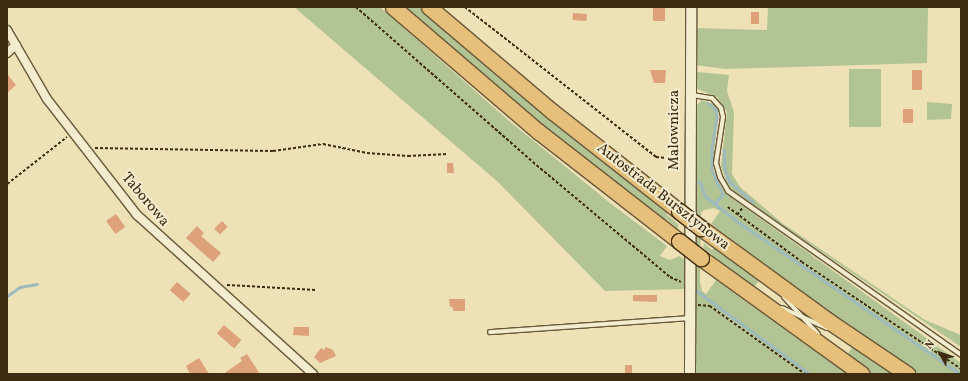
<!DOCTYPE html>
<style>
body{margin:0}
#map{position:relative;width:968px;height:381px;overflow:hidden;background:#ede1b5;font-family:Vollkorn,serif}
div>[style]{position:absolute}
.green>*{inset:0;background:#b2c493;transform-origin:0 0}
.stream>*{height:2.5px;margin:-1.25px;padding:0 1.25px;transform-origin:1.25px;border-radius:1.25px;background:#9fbaba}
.building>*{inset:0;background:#dda27a;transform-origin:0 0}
.path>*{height:1.5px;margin-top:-0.75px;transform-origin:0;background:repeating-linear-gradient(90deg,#3e2a11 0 3px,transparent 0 5px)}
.roads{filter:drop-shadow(1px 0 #6a583a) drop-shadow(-1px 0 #6a583a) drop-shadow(0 1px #6a583a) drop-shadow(0 -1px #6a583a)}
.service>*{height:4px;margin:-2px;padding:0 2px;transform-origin:2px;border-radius:2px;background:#f3eccf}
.minor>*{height:8px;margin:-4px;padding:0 4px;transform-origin:4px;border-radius:4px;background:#f3eccf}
.tertiary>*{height:10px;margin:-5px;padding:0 5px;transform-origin:5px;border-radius:5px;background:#f3eccf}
.motorway>*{height:15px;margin:-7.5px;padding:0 7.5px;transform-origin:7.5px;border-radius:7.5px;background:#e6c07a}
.bridges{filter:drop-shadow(1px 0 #3e2a11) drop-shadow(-1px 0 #3e2a11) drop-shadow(0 1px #3e2a11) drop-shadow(0 -1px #3e2a11)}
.motorway-bridge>*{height:15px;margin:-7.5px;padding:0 7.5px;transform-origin:7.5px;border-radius:7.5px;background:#e6c07a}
span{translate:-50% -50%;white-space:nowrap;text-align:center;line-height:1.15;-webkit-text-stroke:4px #f3eccf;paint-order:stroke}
.street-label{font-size:15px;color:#3e2a11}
.frame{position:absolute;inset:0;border:8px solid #3e2a11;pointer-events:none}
.north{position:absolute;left:920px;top:333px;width:40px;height:40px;-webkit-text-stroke:3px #f3eccf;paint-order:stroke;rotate:310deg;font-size:11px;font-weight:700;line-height:16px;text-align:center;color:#3e2a11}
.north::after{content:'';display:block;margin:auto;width:14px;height:18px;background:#3e2a11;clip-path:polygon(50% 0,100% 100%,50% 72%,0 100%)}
</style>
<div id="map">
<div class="green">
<div style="clip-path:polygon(294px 7px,380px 7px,508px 120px,610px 203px,667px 246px,660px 256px,670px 260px,679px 256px,685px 260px,686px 289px,605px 291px,498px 182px)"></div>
<div style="clip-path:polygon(400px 7px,422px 7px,669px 211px,666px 214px,678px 224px,678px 229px,666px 219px,662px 223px,592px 168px)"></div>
<div style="clip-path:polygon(768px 7px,928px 7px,927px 63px,726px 69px,695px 65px,695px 28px,767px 30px)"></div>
<div style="left:849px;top:69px;width:32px;height:58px"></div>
<div style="clip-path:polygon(697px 72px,729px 75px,727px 91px,734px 112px,732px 174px,740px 187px,782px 223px,925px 320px,961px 335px,961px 347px,735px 193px,727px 183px,721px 166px,727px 112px,717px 97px,695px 88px,694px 75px)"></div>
<div style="clip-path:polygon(702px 100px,713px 104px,718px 110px,713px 167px,718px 183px,728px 195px,961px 363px,961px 374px,919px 374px,806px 295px,711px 224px,720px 211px,714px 208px,704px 210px,701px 213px,700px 281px,702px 291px,706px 294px,716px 280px,847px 374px,693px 374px,694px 108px)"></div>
<div style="clip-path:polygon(927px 102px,952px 104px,951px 119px,927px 120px)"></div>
<div style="clip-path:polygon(704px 243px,712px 250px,716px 245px,761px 278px,752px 290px,710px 259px,713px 255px,703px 248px)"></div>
<div style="clip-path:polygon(854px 344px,897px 374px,871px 374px,846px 357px)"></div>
</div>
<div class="stream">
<div style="left:708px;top:103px;width:11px;rotate:41deg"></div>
<div style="left:716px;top:110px;width:8px;rotate:83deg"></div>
<div style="left:717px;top:118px;width:30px;rotate:99deg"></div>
<div style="left:712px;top:148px;width:22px;rotate:90deg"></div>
<div style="left:712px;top:170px;width:27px;rotate:66deg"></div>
<div style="left:723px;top:195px;width:12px;rotate:132deg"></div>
<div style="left:724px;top:150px;width:19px;rotate:87deg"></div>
<div style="left:725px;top:169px;width:14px;rotate:69deg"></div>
<div style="left:730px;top:182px;width:30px;rotate:41deg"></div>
<div style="left:697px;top:181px;width:4px;rotate:27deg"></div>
<div style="left:701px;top:183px;width:14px;rotate:73deg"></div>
<div style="left:705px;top:196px;width:46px;rotate:37.9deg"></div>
<div style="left:741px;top:224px;width:266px;rotate:34.3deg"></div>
<div style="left:697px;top:291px;width:140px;rotate:36.3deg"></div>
<div style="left:7px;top:296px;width:16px;rotate:-35deg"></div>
<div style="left:20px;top:287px;width:17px;rotate:-10deg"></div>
</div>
<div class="building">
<div style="left:653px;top:7px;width:12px;height:14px"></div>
<div style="left:751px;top:12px;width:8px;height:12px"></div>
<div style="left:573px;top:13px;width:14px;height:7px;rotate:4deg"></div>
<div style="clip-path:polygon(650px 70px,666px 70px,665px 83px,654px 83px)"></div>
<div style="left:912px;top:70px;width:10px;height:20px"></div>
<div style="clip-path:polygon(7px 74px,16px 85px,7px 93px)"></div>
<div style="left:903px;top:109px;width:10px;height:14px"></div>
<div style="clip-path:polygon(447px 163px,453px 163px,454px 173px,447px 173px)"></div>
<div style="left:116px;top:214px;width:16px;height:12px;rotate:55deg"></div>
<div style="left:222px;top:221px;width:8px;height:11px;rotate:45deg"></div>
<div style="clip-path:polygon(197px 226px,204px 233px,201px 236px,221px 253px,213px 262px,186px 238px)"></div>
<div style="left:177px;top:282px;width:18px;height:11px;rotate:41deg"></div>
<div style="clip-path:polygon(633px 295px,657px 295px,657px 302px,633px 301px)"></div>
<div style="clip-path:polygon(449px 299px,465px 299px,465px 311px,453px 311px,453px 307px,450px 307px)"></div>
<div style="left:224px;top:325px;width:23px;height:11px;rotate:41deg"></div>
<div style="clip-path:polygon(294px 327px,309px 327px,309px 336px,293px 335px)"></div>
<div style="clip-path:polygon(326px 347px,333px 350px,336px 356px,320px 363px,314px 357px,321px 348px,324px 350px)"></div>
<div style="clip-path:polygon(247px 354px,260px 374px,223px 374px,242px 361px,240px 358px)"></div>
<div style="clip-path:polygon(199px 358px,209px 374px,190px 374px,186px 366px)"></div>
<div style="left:625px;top:365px;width:7px;height:9px"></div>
</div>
<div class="path">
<div style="left:356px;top:7px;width:235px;rotate:41.2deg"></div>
<div style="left:533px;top:162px;width:179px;rotate:40deg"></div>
<div style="left:670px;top:277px;width:12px;rotate:24deg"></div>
<div style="left:465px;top:7px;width:243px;rotate:38.1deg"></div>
<div style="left:656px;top:157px;width:25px;rotate:5deg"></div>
<div style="left:95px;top:148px;width:178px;rotate:1deg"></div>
<div style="left:273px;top:151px;width:50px;rotate:-8deg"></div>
<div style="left:323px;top:144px;width:45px;rotate:11.6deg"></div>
<div style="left:367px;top:153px;width:41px;rotate:4.2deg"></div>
<div style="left:408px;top:156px;width:40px;rotate:-2.9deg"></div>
<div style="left:7px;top:184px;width:76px;rotate:-38.1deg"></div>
<div style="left:728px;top:207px;width:92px;rotate:36.6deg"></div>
<div style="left:802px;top:262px;width:192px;rotate:33.9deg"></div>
<div style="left:737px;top:215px;width:10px;rotate:-53deg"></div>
<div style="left:227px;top:285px;width:89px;rotate:3.2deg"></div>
<div style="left:698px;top:305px;width:12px;rotate:5deg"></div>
<div style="left:710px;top:306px;width:117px;rotate:35.6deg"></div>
</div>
<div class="roads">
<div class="service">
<div style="left:692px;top:95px;width:20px;rotate:9deg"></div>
<div style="left:712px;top:98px;width:13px;rotate:48deg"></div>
<div style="left:721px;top:108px;width:9px;rotate:77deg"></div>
<div style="left:723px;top:117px;width:47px;rotate:98.7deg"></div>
<div style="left:716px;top:163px;width:15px;rotate:74deg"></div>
<div style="left:720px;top:177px;width:16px;rotate:60deg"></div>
<div style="left:728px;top:191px;width:285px;rotate:35.1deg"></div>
<div style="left:784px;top:297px;width:50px;rotate:47.4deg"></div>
<div style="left:782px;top:308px;width:49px;rotate:24deg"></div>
<div style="left:490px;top:332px;width:199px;rotate:-4deg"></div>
</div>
<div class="minor">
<div style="left:7px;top:30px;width:80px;rotate:59.9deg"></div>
<div style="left:47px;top:99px;width:147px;rotate:52.2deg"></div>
<div style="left:137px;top:215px;width:237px;rotate:42.1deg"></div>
<div style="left:7px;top:53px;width:12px;rotate:-42deg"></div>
</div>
<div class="tertiary">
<div style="left:690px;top:374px;width:367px;rotate:-89.8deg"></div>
</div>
<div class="motorway">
<div style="left:393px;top:7px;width:192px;rotate:40.6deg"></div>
<div style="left:539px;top:132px;width:177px;rotate:37.9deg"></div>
<div style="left:429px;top:7px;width:162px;rotate:40.3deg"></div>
<div style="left:553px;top:112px;width:160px;rotate:38.2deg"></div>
<div style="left:701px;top:228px;width:156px;rotate:36.1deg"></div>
<div style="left:827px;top:320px;width:97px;rotate:34deg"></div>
<div style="left:701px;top:258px;width:198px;rotate:35.8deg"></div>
</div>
</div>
<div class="bridges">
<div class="motorway-bridge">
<div style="left:679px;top:211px;width:28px;rotate:38deg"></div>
<div style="left:679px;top:241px;width:28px;rotate:38deg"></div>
</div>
</div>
<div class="street-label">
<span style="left:675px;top:130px;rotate:-90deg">Malownicza</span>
<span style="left:663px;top:197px;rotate:38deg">Autostrada Bursztynowa</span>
<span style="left:145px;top:200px;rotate:50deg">Taborowa</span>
</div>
<div class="frame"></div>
<div class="north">N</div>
</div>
